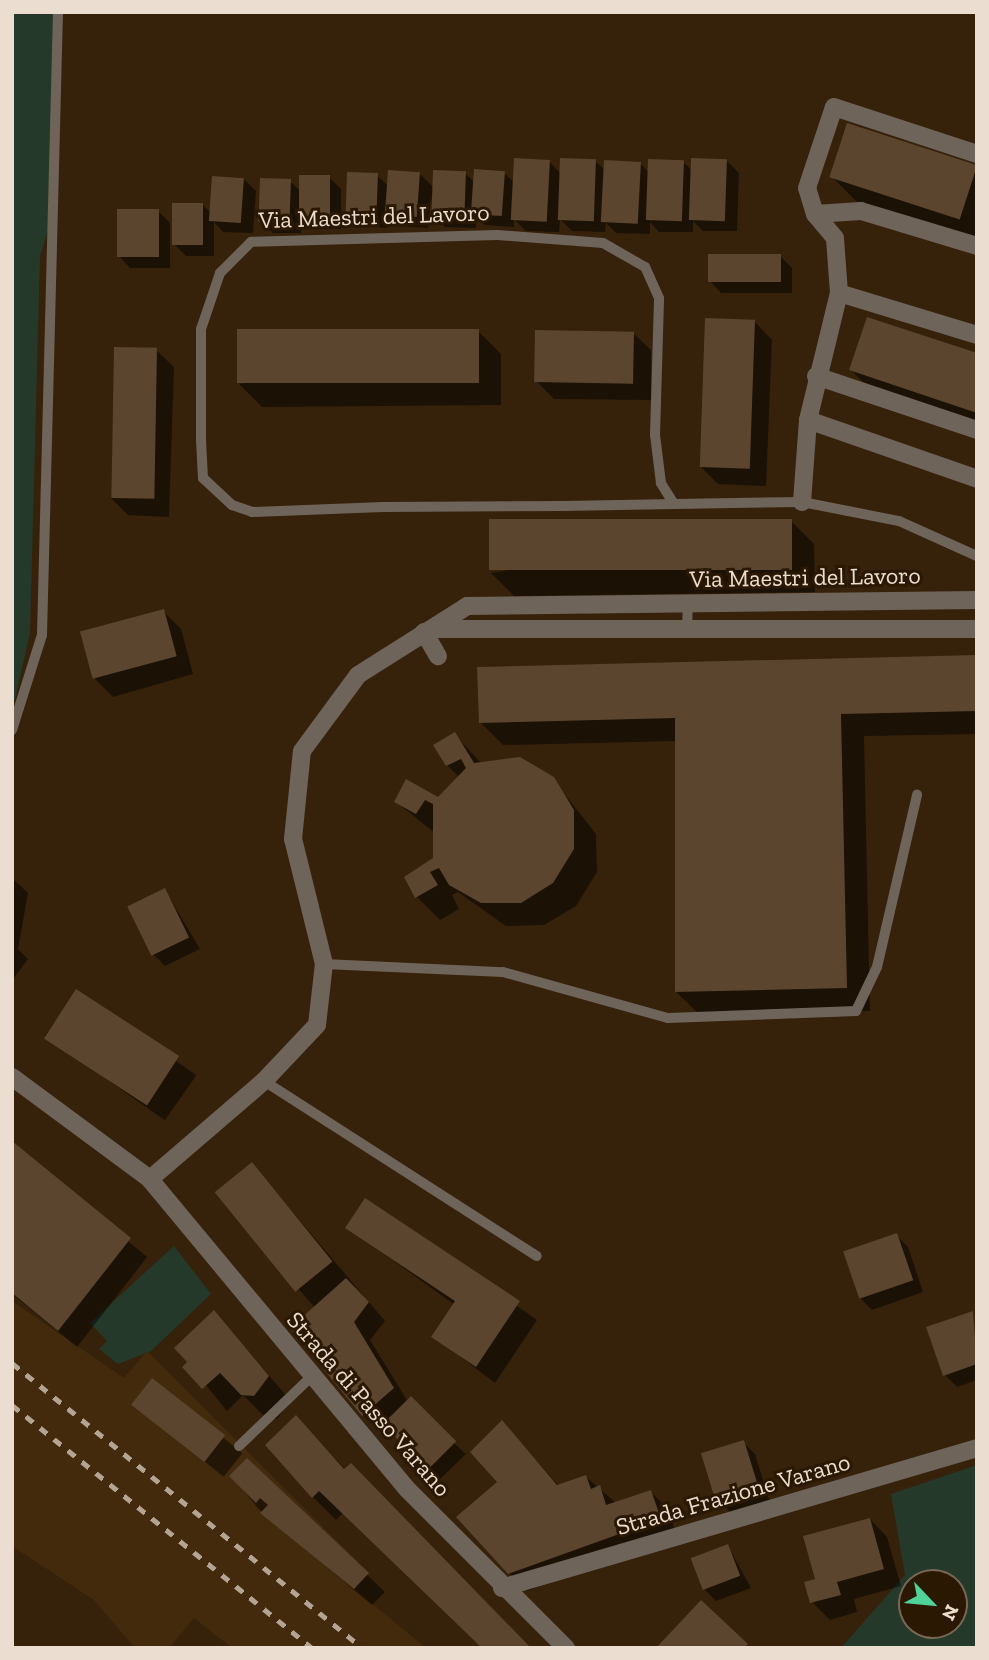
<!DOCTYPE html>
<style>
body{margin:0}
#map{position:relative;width:989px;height:1660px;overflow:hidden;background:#36210b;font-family:"Zilla Slab",serif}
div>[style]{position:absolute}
.built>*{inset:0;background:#432a0c}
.green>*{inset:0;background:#25392a}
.shadow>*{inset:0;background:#0007;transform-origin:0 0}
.building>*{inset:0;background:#5b452f;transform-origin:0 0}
.service>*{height:10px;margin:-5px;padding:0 5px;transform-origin:5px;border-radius:5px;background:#6f645a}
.minor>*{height:18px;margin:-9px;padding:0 9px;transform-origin:9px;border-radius:9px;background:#6f645a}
.tertiary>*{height:18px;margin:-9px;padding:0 9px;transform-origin:9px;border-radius:9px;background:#6f645a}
.rail>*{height:5px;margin-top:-2.5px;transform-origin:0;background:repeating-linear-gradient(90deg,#b4a494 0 9px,transparent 0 18px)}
span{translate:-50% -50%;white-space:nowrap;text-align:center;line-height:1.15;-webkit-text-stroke:6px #2b1802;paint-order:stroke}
.street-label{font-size:24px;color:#ebddd0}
.frame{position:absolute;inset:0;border:14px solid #ebddd0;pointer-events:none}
.north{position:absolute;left:898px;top:1569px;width:70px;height:70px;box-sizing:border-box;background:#2b1802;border:2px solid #786754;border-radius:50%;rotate:116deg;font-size:19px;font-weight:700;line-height:28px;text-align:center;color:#ebddd0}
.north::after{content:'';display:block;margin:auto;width:24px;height:32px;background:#50d398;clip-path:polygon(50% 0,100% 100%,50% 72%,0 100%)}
</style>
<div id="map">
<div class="built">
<div style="clip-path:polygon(12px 1301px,124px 1378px,147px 1351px,369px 1573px,354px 1589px,426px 1648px,232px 1648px,194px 1618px,169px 1648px,135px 1648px,94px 1600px,12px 1546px)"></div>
</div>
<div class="green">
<div style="clip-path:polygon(12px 12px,63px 12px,52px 217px,40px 256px,30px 633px,12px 712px)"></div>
<div style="clip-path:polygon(174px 1246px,211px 1294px,151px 1351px,118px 1364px,99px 1349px,107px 1341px,90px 1323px)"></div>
<div style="clip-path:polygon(evenodd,977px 1465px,977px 1648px,841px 1648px,905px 1575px,891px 1494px,977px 1465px,912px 1583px,954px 1583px,954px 1625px,912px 1625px,912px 1583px)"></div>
</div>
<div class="shadow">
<div style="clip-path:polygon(549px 161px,561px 174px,595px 161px,606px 171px,640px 163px,649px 173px,683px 162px,693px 171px,727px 161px,739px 173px,737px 231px,703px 231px,693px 221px,693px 232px,659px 232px,650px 222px,650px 234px,616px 233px,606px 223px,605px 232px,572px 231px,560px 219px,559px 232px,526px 231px,514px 219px,514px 227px,485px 225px,476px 216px,476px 228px,445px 227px,433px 215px,431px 195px,428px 228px,399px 226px,388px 215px,387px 228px,358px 226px,346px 215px,377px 175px,389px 187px,420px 174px,434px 188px,465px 173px,475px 183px,504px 173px,515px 183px)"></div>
<div style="clip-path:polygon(977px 168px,977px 246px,863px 208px,831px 176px)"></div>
<div style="clip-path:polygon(329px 177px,341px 189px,341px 229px,313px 229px,301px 217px,301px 233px,273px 233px,261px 221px,290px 181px,301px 192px)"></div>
<div style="clip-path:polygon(244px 179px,256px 191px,253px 233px,223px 232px,214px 222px,214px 256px,186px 256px,174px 244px,202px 204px,212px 214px)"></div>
<div style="clip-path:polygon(158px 211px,170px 223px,170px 268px,130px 268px,119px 256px)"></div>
<div style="clip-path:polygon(780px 256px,792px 268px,792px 293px,721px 293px,710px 281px)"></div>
<div style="clip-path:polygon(755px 322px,772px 340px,766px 486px,718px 484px,700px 466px)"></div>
<div style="clip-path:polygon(478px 331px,501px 354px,501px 405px,262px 407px,239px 384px)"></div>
<div style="clip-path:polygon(633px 333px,651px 350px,651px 400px,554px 399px,536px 381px)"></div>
<div style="clip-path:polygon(156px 350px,174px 367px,169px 517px,128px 515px,111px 498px)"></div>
<div style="clip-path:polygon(977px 355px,977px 427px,874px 393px,851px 370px)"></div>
<div style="clip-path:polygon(791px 521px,814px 544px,815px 592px,514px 596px,491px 573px)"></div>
<div style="clip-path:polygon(163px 611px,181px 629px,193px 674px,113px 697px,95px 679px)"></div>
<div style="clip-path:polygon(977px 657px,977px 734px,864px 736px,870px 1011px,700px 1015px,676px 992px,677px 741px,503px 745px,480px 722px)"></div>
<div style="clip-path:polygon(454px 734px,482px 764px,552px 778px,596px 834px,597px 872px,576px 906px,544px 925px,506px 926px,458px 892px,452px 895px,459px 909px,440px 920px,417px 897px,435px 859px,435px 833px,396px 802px,438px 799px,459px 777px,447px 765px)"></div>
<div style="clip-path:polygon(12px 878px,28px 893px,18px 949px,28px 959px,14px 978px)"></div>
<div style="clip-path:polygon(165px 890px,200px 949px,165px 966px,153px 954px)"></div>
<div style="left:76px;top:991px;width:147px;height:55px;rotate:35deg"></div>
<div style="clip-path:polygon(12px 1144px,147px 1257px,77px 1347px,12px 1294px)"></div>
<div style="clip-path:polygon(252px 1164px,385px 1321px,370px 1340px,408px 1402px,466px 1454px,440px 1479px,388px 1426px,381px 1432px,363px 1415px,315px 1308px,218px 1193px)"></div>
<div style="clip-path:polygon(365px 1200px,537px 1320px,495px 1383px,434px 1337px,455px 1305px,348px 1228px)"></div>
<div style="clip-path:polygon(896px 1235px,908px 1247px,923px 1292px,872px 1310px,860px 1298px)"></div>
<div style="clip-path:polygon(214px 1312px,291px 1401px,277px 1419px,266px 1418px,243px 1395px,227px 1411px,176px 1348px)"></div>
<div style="clip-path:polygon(973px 1313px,977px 1380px,957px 1387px,945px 1375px)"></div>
<div style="left:153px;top:1381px;width:115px;height:30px;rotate:39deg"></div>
<div style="clip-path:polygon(296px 1417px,346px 1470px,343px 1513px,336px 1520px,313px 1497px)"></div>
<div style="clip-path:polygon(502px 1422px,559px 1486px,586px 1477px,616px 1503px,651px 1492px,668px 1509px,677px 1537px,527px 1591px,509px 1573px,499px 1482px)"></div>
<div style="clip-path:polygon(743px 1442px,755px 1454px,769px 1500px,730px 1512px,718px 1500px)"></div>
<div style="clip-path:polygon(247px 1460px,385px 1592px,372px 1605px,262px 1513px,232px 1476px)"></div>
<div style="clip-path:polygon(870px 1519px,887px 1537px,901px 1586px,854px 1599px,857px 1612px,830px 1620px,812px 1602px,817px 1581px)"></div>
<div style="clip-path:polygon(728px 1546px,751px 1588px,716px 1601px,704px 1589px)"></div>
</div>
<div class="building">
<div style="left:847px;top:123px;width:137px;height:57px;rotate:18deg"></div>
<div style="left:514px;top:158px;width:36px;height:62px;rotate:3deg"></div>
<div style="left:560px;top:158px;width:36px;height:62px;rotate:2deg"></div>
<div style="left:691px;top:158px;width:36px;height:62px;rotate:2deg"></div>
<div style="left:648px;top:159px;width:36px;height:61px;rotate:2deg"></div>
<div style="left:604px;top:160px;width:37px;height:62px;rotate:3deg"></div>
<div style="left:474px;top:169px;width:31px;height:45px;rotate:4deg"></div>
<div style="left:388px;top:170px;width:32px;height:45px;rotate:4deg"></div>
<div style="left:433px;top:170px;width:33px;height:46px;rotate:2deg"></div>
<div style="left:347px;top:172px;width:31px;height:43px;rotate:2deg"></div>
<div style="left:299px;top:175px;width:31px;height:43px"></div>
<div style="left:212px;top:176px;width:32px;height:45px;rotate:4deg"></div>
<div style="left:260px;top:178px;width:31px;height:44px;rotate:2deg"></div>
<div style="left:172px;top:203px;width:31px;height:42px"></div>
<div style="left:117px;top:209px;width:42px;height:48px"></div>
<div style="left:781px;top:254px;width:28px;height:73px;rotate:90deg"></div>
<div style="clip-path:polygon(867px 317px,977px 353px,977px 413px,849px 370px)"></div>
<div style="left:705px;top:318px;width:50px;height:149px;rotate:2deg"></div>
<div style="left:479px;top:329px;width:54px;height:242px;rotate:90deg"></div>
<div style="left:535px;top:330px;width:99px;height:52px;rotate:1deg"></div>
<div style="left:114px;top:347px;width:43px;height:151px;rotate:1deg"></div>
<div style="left:792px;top:519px;width:51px;height:303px;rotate:90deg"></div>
<div style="left:164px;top:609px;width:49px;height:87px;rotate:75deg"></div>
<div style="clip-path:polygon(977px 655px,977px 711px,841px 714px,847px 988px,675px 992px,675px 718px,479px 723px,477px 667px)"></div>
<div style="clip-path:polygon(455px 732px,474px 763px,520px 757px,554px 777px,574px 810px,574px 849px,553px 883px,521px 903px,481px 903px,449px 885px,439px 868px,430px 872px,438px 885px,415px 898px,404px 877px,433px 858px,433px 804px,425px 800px,416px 814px,394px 802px,406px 779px,438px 797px,466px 768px,461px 759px,446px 766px,433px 745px)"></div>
<div style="left:165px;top:888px;width:55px;height:42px;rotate:64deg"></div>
<div style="left:76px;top:989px;width:123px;height:59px;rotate:33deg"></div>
<div style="clip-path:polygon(12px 1141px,131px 1238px,58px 1331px,12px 1293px)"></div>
<div style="left:252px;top:1162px;width:128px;height:48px;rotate:51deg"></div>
<div style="clip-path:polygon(365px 1198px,520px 1301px,476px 1367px,431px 1337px,455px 1301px,345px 1228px)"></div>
<div style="left:897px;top:1233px;width:50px;height:57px;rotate:71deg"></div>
<div style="clip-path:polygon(346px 1278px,369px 1302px,354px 1322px,394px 1388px,362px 1416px,290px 1328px)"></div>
<div style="clip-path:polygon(214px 1310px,269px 1376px,254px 1396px,241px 1395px,220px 1373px,202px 1389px,182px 1367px,187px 1362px,174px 1348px)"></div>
<div style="clip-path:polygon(973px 1311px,977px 1364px,943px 1376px,926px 1327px)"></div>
<div style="left:152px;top:1378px;width:93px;height:34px;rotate:38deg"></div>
<div style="left:411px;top:1396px;width:64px;height:40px;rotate:45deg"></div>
<div style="clip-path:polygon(296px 1415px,344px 1469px,351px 1463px,531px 1648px,482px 1648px,319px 1491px,312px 1498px,265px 1445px)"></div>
<div style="clip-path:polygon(502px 1420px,557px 1485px,586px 1475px,591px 1489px,600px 1485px,606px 1505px,651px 1490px,661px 1519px,508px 1574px,456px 1517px,497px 1482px,470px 1452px)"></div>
<div style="left:744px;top:1440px;width:50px;height:45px;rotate:73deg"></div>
<div style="clip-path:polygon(247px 1458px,369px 1573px,354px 1589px,260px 1513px,268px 1505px,260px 1498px,256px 1503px,229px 1476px)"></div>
<div style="clip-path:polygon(870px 1518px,884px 1569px,837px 1582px,841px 1595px,810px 1603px,804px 1582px,815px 1579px,803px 1536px)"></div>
<div style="left:728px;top:1544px;width:34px;height:40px;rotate:69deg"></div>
<div style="clip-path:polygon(701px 1600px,748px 1644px,744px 1648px,656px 1648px)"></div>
</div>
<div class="service">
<div style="left:674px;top:504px;width:25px;rotate:-122deg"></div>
<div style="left:661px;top:483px;width:48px;rotate:-97.1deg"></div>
<div style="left:655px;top:435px;width:137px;rotate:-88.3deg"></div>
<div style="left:659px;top:298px;width:34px;rotate:-114deg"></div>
<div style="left:645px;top:267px;width:48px;rotate:-150.3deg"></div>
<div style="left:603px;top:243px;width:106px;rotate:-175.7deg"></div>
<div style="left:497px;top:235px;width:246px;rotate:178.4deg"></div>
<div style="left:251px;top:242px;width:44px;rotate:135deg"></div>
<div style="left:220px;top:273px;width:59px;rotate:108.7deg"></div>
<div style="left:201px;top:329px;width:111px;rotate:90deg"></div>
<div style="left:201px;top:440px;width:38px;rotate:87deg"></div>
<div style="left:203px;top:478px;width:40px;rotate:43deg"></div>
<div style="left:232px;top:505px;width:21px;rotate:19deg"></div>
<div style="left:252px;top:512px;width:131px;rotate:-2.2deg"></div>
<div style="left:383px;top:507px;width:180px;rotate:-0.3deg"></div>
<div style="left:563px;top:506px;width:111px;rotate:-1deg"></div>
<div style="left:674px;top:504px;width:128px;rotate:-0.9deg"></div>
<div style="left:802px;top:502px;width:99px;rotate:11.1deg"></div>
<div style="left:899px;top:521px;width:85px;rotate:24.2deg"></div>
<div style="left:687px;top:630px;width:27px;rotate:-88deg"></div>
<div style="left:12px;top:730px;width:100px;rotate:-72.5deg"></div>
<div style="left:42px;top:635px;width:623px;rotate:-88.53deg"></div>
<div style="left:324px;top:964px;width:179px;rotate:2.6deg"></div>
<div style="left:503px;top:972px;width:171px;rotate:15.6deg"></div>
<div style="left:668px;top:1018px;width:188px;rotate:-2.1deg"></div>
<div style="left:856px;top:1011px;width:49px;rotate:-64.5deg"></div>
<div style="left:877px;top:967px;width:177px;rotate:-76.9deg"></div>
<div style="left:264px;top:1081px;width:324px;rotate:32.7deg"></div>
<div style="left:239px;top:1446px;width:98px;rotate:-43.8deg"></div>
</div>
<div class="minor">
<div style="left:815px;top:214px;width:46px;rotate:-3.7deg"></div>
<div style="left:861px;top:211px;width:121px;rotate:16.8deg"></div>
<div style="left:839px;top:293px;width:144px;rotate:16.9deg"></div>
<div style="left:816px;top:376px;width:170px;rotate:18.5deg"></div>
<div style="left:808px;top:420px;width:179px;rotate:19.2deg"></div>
<div style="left:802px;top:502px;width:82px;rotate:-85.8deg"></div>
<div style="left:808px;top:420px;width:131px;rotate:-76.3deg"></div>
<div style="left:839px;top:293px;width:55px;rotate:-94.2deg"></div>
<div style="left:835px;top:238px;width:31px;rotate:-130deg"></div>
<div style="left:815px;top:214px;width:27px;rotate:-107deg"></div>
<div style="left:807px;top:188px;width:85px;rotate:-71.6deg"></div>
<div style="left:834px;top:107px;width:151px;rotate:18.2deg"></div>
<div style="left:424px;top:632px;width:28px;rotate:60deg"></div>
<div style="left:12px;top:1077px;width:172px;rotate:36.5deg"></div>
<div style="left:502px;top:1588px;width:495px;rotate:-16.4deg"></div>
</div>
<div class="tertiary">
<div style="left:432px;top:629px;width:545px"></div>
<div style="left:566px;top:1648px;width:225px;rotate:-135deg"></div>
<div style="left:407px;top:1489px;width:403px;rotate:-129.7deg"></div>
<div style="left:150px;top:1179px;width:150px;rotate:-40.7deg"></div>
<div style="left:264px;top:1081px;width:77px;rotate:-46.6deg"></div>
<div style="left:317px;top:1025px;width:61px;rotate:-83.5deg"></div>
<div style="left:324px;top:964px;width:129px;rotate:-103.9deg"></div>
<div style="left:293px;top:839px;width:88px;rotate:-84.2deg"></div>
<div style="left:302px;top:751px;width:94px;rotate:-53.6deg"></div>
<div style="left:358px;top:675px;width:129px;rotate:-32.3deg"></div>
<div style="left:467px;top:606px;width:510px;rotate:-0.67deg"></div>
</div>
<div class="rail">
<div style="left:12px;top:1363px;width:452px;rotate:39.1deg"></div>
<div style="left:12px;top:1405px;width:386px;rotate:39deg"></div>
</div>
<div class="street-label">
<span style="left:374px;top:216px;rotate:-2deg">Via Maestri del Lavoro</span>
<span style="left:805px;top:577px;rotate:-1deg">Via Maestri del Lavoro</span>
<span style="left:369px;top:1404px;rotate:49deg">Strada di Passo Varano</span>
<span style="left:733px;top:1494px;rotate:-16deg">Strada Frazione Varano</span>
</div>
<div class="frame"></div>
<div class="north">N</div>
</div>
